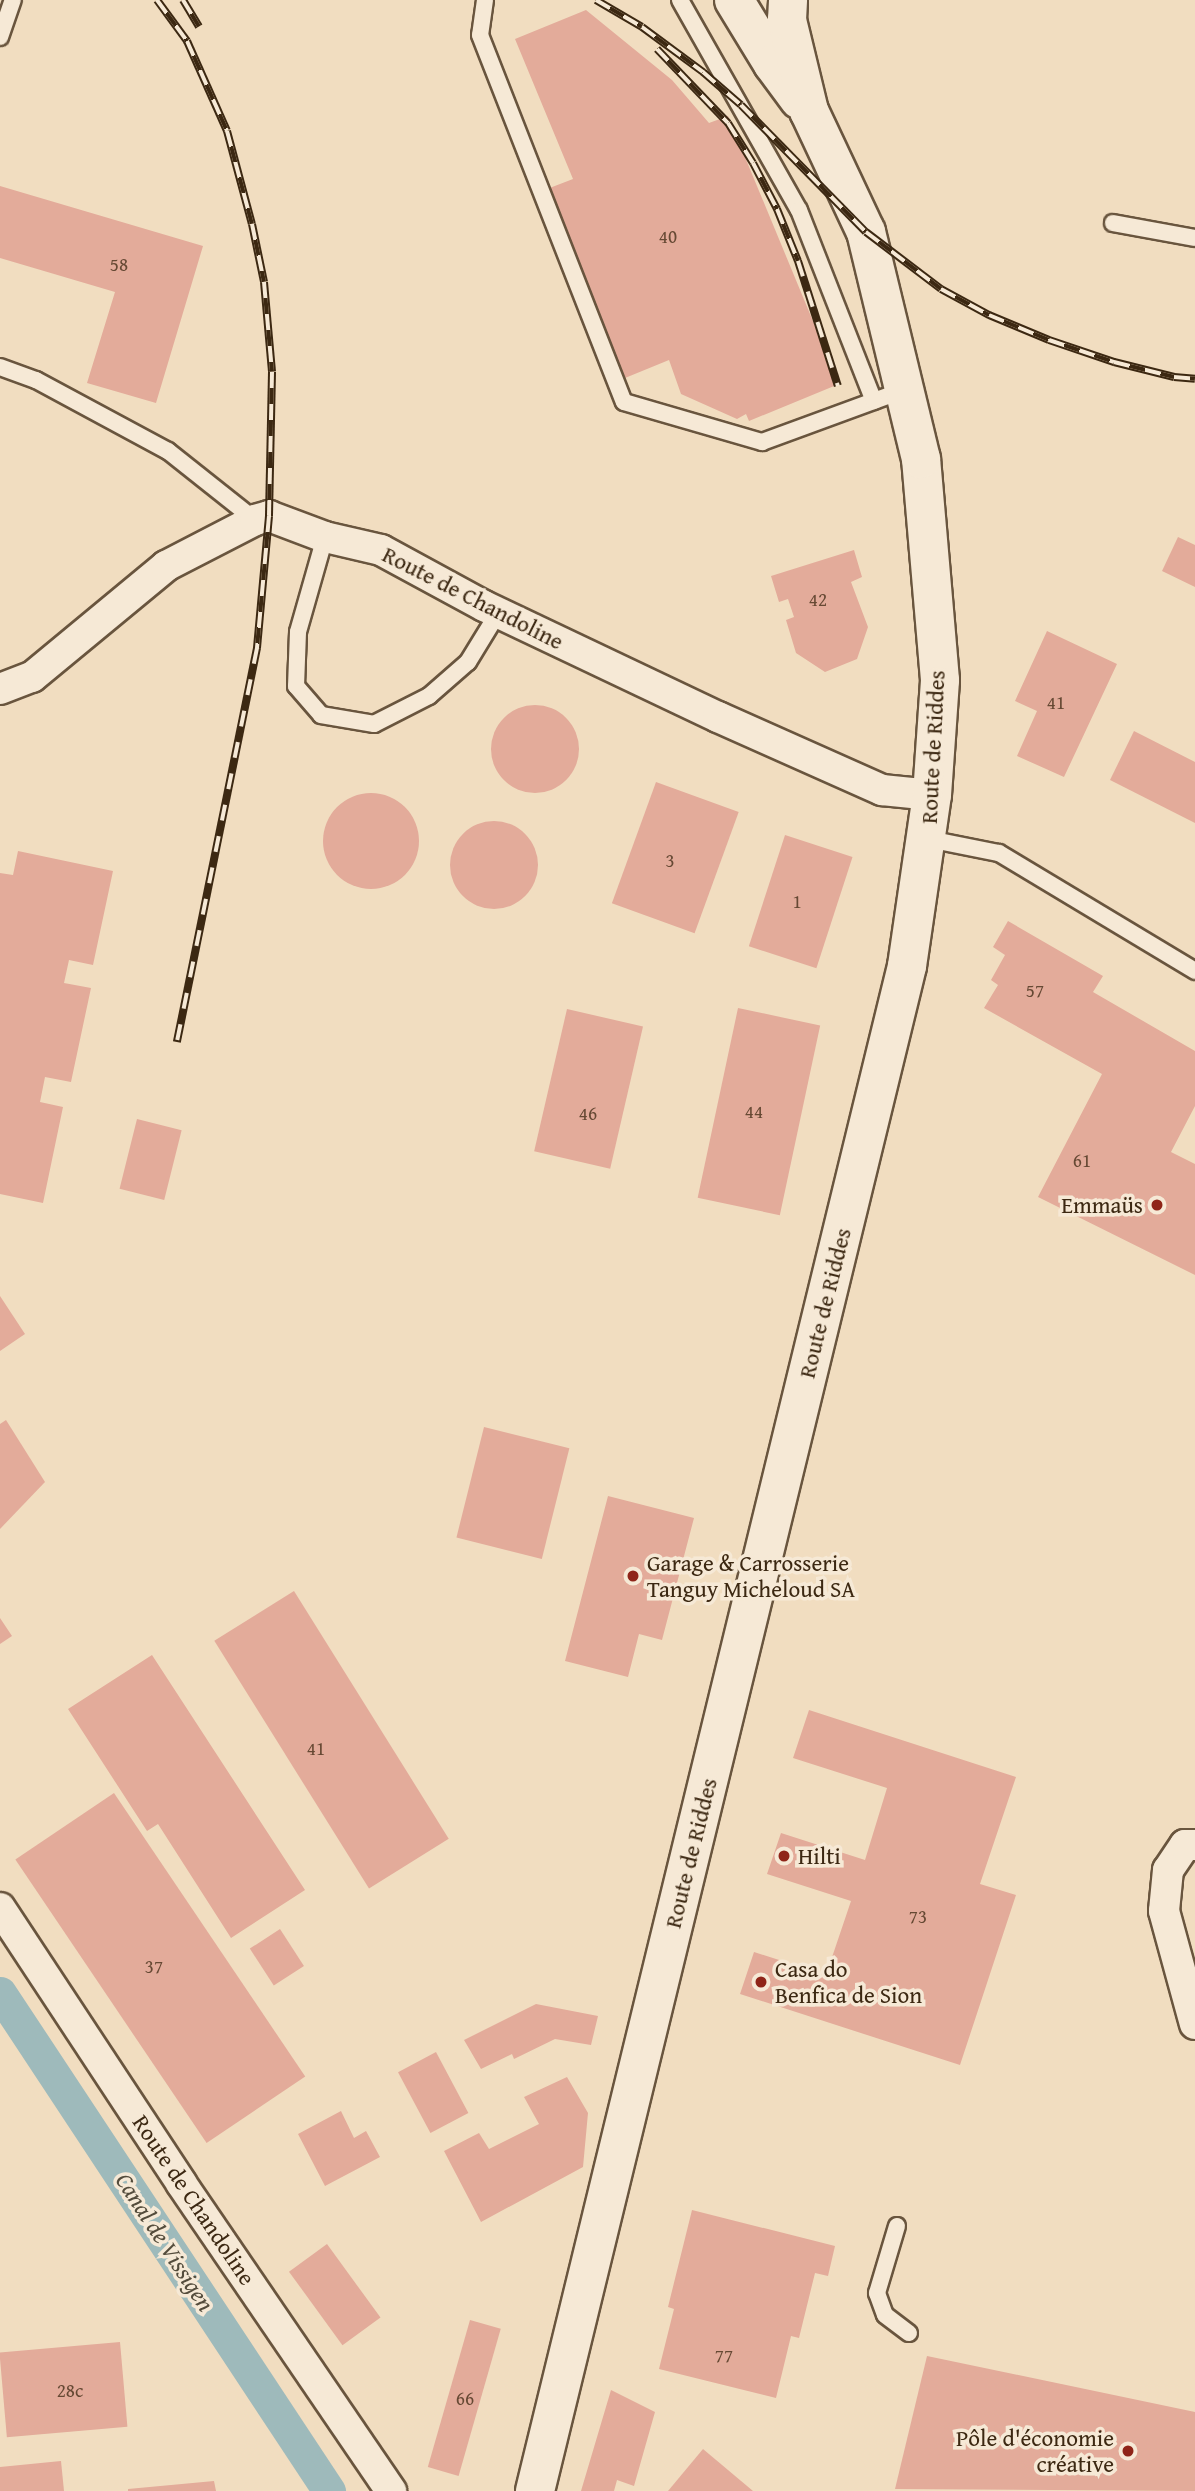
<!DOCTYPE html>
<meta charset="utf-8">
<style>
body{margin:0}
#map{position:relative;width:1195px;height:2491px;overflow:hidden;background:#f1ddc0;font-family:"Gentium Book Plus",serif}
div>[style]{position:absolute}
.canal>*{height:33px;margin:-16.5px;padding:0 16.5px;transform-origin:16.5px;border-radius:16.5px;background:#9ebabb}
.building>*{inset:0;background:#e3ab9a;transform-origin:0 0}
.round{border-radius:50%}
.roads{filter:drop-shadow(2px 0 #69553e) drop-shadow(-2px 0 #69553e) drop-shadow(0 2px #69553e) drop-shadow(0 -2px #69553e)}
.lane>*{height:16px;margin:-8px;padding:0 8px;transform-origin:8px;border-radius:8px;background:#f6e9d6}
.street>*{height:30px;margin:-15px;padding:0 15px;transform-origin:15px;border-radius:15px;background:#f6e9d6}
.secondary>*{height:38px;margin:-19px;padding:0 19px;transform-origin:19px;border-radius:19px;background:#f6e9d6}
.rail>*{height:8px;margin-top:-4px;transform-origin:0;background:repeating-linear-gradient(90deg,#f6e9d6 0 16px,#3c2812 0 32px);box-sizing:border-box;border-block:2px solid #3c2812}
.dots>*{width:19px;height:19px;translate:-50% -50%;box-sizing:border-box;border:4px solid #f6e9d6;border-radius:50%}
span{translate:-50% -50%;white-space:nowrap;text-align:center;line-height:1.15;-webkit-text-stroke:7px #f6e9d6;paint-order:stroke}
.number-label{font-size:19px;color:#664934}
.number-label span{-webkit-text-stroke-width:0}
.street-label{font-size:23px;color:#3c2812}
.poi-label{font-size:23px;color:#3c2812}
.right{translate:-100% -50%;text-align:right}
.left{translate:0 -50%;text-align:left}
.water-label{font-size:24px;color:#544c3c;font-style:italic}
</style>
<div id="map">
<div class="canal">
<div style="left:0;top:1993px;width:597px;rotate:56.55deg"></div>
</div>
<div class="building">
<div style="clip-path:polygon(586px 10px,672px 80px,709px 123px,728px 116px,839px 384px,749px 421px,746px 414px,737px 419px,681px 394px,669px 360px,625px 378px,547px 189px,573px 179px,515px 39px)"></div>
<div style="clip-path:polygon(0 186px,203px 246px,156px 403px,87px 383px,115px 292px,0 258px)"></div>
<div style="clip-path:polygon(1178px 537px,1195px 545px,1195px 587px,1162px 571px)"></div>
<div style="clip-path:polygon(854px 550px,862px 577px,851px 582px,868px 627px,857px 659px,825px 672px,796px 653px,786px 620px,794px 617px,788px 599px,779px 602px,771px 576px)"></div>
<div style="clip-path:polygon(1047px 631px,1117px 664px,1064px 777px,1017px 756px,1037px 711px,1015px 701px)"></div>
<div class="round" style="left:491px;top:705px;width:88px;height:88px"></div>
<div style="clip-path:polygon(1134px 731px,1195px 762px,1195px 823px,1110px 780px)"></div>
<div style="left:656px;top:782px;width:88px;height:129px;rotate:20deg"></div>
<div class="round" style="left:323px;top:793px;width:96px;height:96px"></div>
<div class="round" style="left:450px;top:821px;width:88px;height:88px"></div>
<div style="left:785px;top:835px;width:71px;height:117px;rotate:18deg"></div>
<div style="clip-path:polygon(18px 851px,113px 871px,93px 965px,69px 960px,64px 983px,91px 988px,71px 1082px,45px 1077px,40px 1102px,63px 1107px,43px 1203px,0 1194px,0 873px,13px 875px)"></div>
<div style="clip-path:polygon(1008px 921px,1103px 976px,1093px 992px,1195px 1051px,1195px 1106px,1171px 1152px,1195px 1164px,1195px 1275px,1038px 1197px,1102px 1074px,984px 1008px,998px 985px,991px 980px,1005px 955px,993px 947px)"></div>
<div style="left:738px;top:1008px;width:84px;height:194px;rotate:12deg"></div>
<div style="left:567px;top:1009px;width:78px;height:146px;rotate:13deg"></div>
<div style="left:137px;top:1119px;width:46px;height:72px;rotate:14deg"></div>
<div style="clip-path:polygon(0 1296px,25px 1334px,0 1351px)"></div>
<div style="clip-path:polygon(6px 1420px,45px 1482px,0 1529px,0 1424px)"></div>
<div style="left:484px;top:1427px;width:88px;height:114px;rotate:14deg"></div>
<div style="clip-path:polygon(608px 1496px,694px 1518px,662px 1640px,639px 1634px,628px 1677px,565px 1661px)"></div>
<div style="left:294px;top:1591px;width:292px;height:94px;rotate:58deg"></div>
<div style="clip-path:polygon(0 1618px,12px 1636px,0 1644px)"></div>
<div style="clip-path:polygon(152px 1655px,305px 1890px,231px 1938px,158px 1824px,147px 1831px,68px 1709px)"></div>
<div style="clip-path:polygon(809px 1710px,1016px 1777px,980px 1884px,1016px 1895px,960px 2065px,740px 1994px,754px 1952px,826px 1975px,851px 1901px,767px 1874px,781px 1833px,865px 1860px,887px 1788px,793px 1758px)"></div>
<div style="left:114px;top:1793px;width:342px;height:119px;rotate:56deg"></div>
<div style="left:280px;top:1929px;width:44px;height:36px;rotate:57deg"></div>
<div style="clip-path:polygon(536px 2004px,598px 2016px,591px 2045px,555px 2039px,514px 2059px,512px 2054px,481px 2069px,464px 2040px)"></div>
<div style="left:436px;top:2052px;width:69px;height:43px;rotate:62deg"></div>
<div style="clip-path:polygon(567px 2077px,588px 2113px,583px 2167px,481px 2222px,444px 2151px,479px 2133px,489px 2149px,539px 2124px,524px 2097px)"></div>
<div style="clip-path:polygon(341px 2111px,354px 2138px,366px 2131px,380px 2157px,325px 2186px,298px 2134px)"></div>
<div style="clip-path:polygon(692px 2210px,835px 2246px,828px 2276px,815px 2273px,799px 2338px,791px 2336px,776px 2398px,659px 2369px,674px 2309px,668px 2307px)"></div>
<div style="left:327px;top:2244px;width:91px;height:47px;rotate:54deg"></div>
<div style="left:470px;top:2320px;width:32px;height:153px;rotate:16deg"></div>
<div style="left:120px;top:2342px;width:85px;height:121px;rotate:85deg"></div>
<div style="clip-path:polygon(927px 2356px,1195px 2412px,1195px 2491px,895px 2489px)"></div>
<div style="clip-path:polygon(611px 2390px,655px 2412px,634px 2486px,617px 2480px,614px 2491px,581px 2491px)"></div>
<div style="clip-path:polygon(703px 2449px,753px 2491px,668px 2491px)"></div>
<div style="clip-path:polygon(61px 2461px,64px 2491px,0 2491px,0 2467px)"></div>
<div style="clip-path:polygon(214px 2481px,216px 2491px,128px 2491px,128px 2489px)"></div>
</div>
<div class="roads">
<div class="lane">
<div style="left:485px;top:0;width:35px;rotate:98deg"></div>
<div style="left:480px;top:35px;width:394px;rotate:68.6deg"></div>
<div style="left:624px;top:402px;width:144px;rotate:16.2deg"></div>
<div style="left:762px;top:442px;width:151px;rotate:-20.1deg"></div>
<div style="left:680px;top:0;width:241px;rotate:60.5deg"></div>
<div style="left:799px;top:210px;width:205px;rotate:68.6deg"></div>
<div style="left:0;top:37px;width:39px;rotate:-71deg"></div>
<div style="left:1113px;top:223px;width:83px;rotate:10.4deg"></div>
<div style="left:0;top:367px;width:38px;rotate:20deg"></div>
<div style="left:36px;top:380px;width:150px;rotate:28.3deg"></div>
<div style="left:168px;top:451px;width:111px;rotate:38.4deg"></div>
<div style="left:325px;top:537px;width:99px;rotate:105.9deg"></div>
<div style="left:298px;top:632px;width:54px;rotate:92.1deg"></div>
<div style="left:296px;top:686px;width:38px;rotate:49deg"></div>
<div style="left:321px;top:715px;width:54px;rotate:9.6deg"></div>
<div style="left:374px;top:724px;width:62px;rotate:-27deg"></div>
<div style="left:429px;top:696px;width:52px;rotate:-41.1deg"></div>
<div style="left:468px;top:662px;width:57px;rotate:-58.5deg"></div>
<div style="left:928px;top:839px;width:72px;rotate:11.2deg"></div>
<div style="left:999px;top:853px;width:229px;rotate:31deg"></div>
<div style="left:897px;top:2226px;width:70px;rotate:106.6deg"></div>
<div style="left:877px;top:2293px;width:23px;rotate:70deg"></div>
<div style="left:885px;top:2315px;width:30px;rotate:37deg"></div>
</div>
<div class="street">
<div style="left:0;top:689px;width:34px;rotate:-21deg"></div>
<div style="left:32px;top:677px;width:174px;rotate:-39.6deg"></div>
<div style="left:166px;top:566px;width:100px;rotate:-27.3deg"></div>
<div style="left:255px;top:520px;width:15px;rotate:-16deg"></div>
<div style="left:269px;top:516px;width:60px;rotate:20.6deg"></div>
<div style="left:325px;top:537px;width:57px;rotate:13.1deg"></div>
<div style="left:381px;top:550px;width:117px;rotate:28.5deg"></div>
<div style="left:484px;top:606px;width:259px;rotate:25.4deg"></div>
<div style="left:718px;top:717px;width:180px;rotate:24deg"></div>
<div style="left:882px;top:790px;width:50px;rotate:5.7deg"></div>
<div style="left:1195px;top:1845px;width:10px;rotate:180deg"></div>
<div style="left:1185px;top:1845px;width:30px;rotate:124deg"></div>
<div style="left:1168px;top:1870px;width:41px;rotate:95.6deg"></div>
<div style="left:1164px;top:1911px;width:117px;rotate:74.7deg"></div>
<div style="left:0;top:1908px;width:329px;rotate:56.6deg"></div>
<div style="left:181px;top:2183px;width:373px;rotate:55.7deg"></div>
</div>
<div class="secondary">
<div style="left:734px;top:0;width:75px;rotate:58.6deg"></div>
<div style="left:773px;top:64px;width:44px;rotate:53.4deg"></div>
<div style="left:535px;top:2491px;width:1570px;rotate:-76.29deg"></div>
<div style="left:907px;top:966px;width:173px;rotate:-81.7deg"></div>
<div style="left:932px;top:795px;width:115px;rotate:-86deg"></div>
<div style="left:940px;top:680px;width:222px;rotate:-94.9deg"></div>
<div style="left:921px;top:459px;width:234px;rotate:-103.6deg"></div>
<div style="left:866px;top:232px;width:134px;rotate:-115.2deg"></div>
<div style="left:809px;top:111px;width:94px;rotate:-103.6deg"></div>
<div style="left:787px;top:20px;width:20px;rotate:-87deg"></div>
</div>
</div>
<div class="rail">
<div style="left:157px;top:0;width:51px;rotate:53.8deg"></div>
<div style="left:187px;top:41px;width:98px;rotate:66deg"></div>
<div style="left:227px;top:131px;width:96px;rotate:75deg"></div>
<div style="left:252px;top:224px;width:59px;rotate:78.3deg"></div>
<div style="left:264px;top:282px;width:90px;rotate:84.9deg"></div>
<div style="left:272px;top:372px;width:144px;rotate:91.2deg"></div>
<div style="left:269px;top:516px;width:133px;rotate:95.2deg"></div>
<div style="left:257px;top:648px;width:402px;rotate:101.5deg"></div>
<div style="left:183px;top:0;width:31px;rotate:59deg"></div>
<div style="left:596px;top:0;width:53px;rotate:30.4deg"></div>
<div style="left:642px;top:27px;width:76px;rotate:36.4deg"></div>
<div style="left:703px;top:72px;width:50px;rotate:41deg"></div>
<div style="left:741px;top:105px;width:178px;rotate:45.5deg"></div>
<div style="left:866px;top:232px;width:94px;rotate:37.2deg"></div>
<div style="left:941px;top:289px;width:55px;rotate:28.4deg"></div>
<div style="left:989px;top:315px;width:65px;rotate:22.6deg"></div>
<div style="left:1049px;top:340px;width:69px;rotate:18.7deg"></div>
<div style="left:1114px;top:362px;width:62px;rotate:14deg"></div>
<div style="left:1174px;top:377px;width:21px;rotate:5deg"></div>
<div style="left:657px;top:49px;width:103px;rotate:46.2deg"></div>
<div style="left:728px;top:123px;width:47px;rotate:58deg"></div>
<div style="left:753px;top:163px;width:52px;rotate:62.4deg"></div>
<div style="left:777px;top:209px;width:56px;rotate:68deg"></div>
<div style="left:798px;top:261px;width:131px;rotate:72.3deg"></div>
</div>
<div class="dots">
<div style="left:1157px;top:1205px;background:#8f2418"></div>
<div style="left:633px;top:1576px;background:#8f2418"></div>
<div style="left:784px;top:1856px;background:#8f2418"></div>
<div style="left:761px;top:1982px;background:#8f2418"></div>
<div style="left:1128px;top:2451px;background:#8f2418"></div>
</div>
<div class="number-label">
<span style="left:668px;top:237px">40</span>
<span style="left:119px;top:265px">58</span>
<span style="left:818px;top:600px">42</span>
<span style="left:1056px;top:703px">41</span>
<span style="left:670px;top:861px">3</span>
<span style="left:797px;top:902px">1</span>
<span style="left:1035px;top:991px">57</span>
<span style="left:754px;top:1112px">44</span>
<span style="left:588px;top:1114px">46</span>
<span style="left:1082px;top:1161px">61</span>
<span style="left:316px;top:1749px">41</span>
<span style="left:918px;top:1917px">73</span>
<span style="left:154px;top:1967px">37</span>
<span style="left:724px;top:2356px">77</span>
<span style="left:70px;top:2391px">28c</span>
<span style="left:465px;top:2399px">66</span>
</div>
<div class="street-label">
<span style="left:473px;top:598px;rotate:27deg">Route de Chandoline</span>
<span style="left:933px;top:747px;rotate:-87deg">Route de Riddes</span>
<span style="left:825px;top:1303px;rotate:-76deg">Route de Riddes</span>
<span style="left:691px;top:1853px;rotate:-76deg">Route de Riddes</span>
<span style="left:194px;top:2200px;rotate:56deg">Route de Chandoline</span>
</div>
<div class="poi-label">
<span class="right" style="left:1143px;top:1205px">Emmaüs</span>
<span class="left" style="left:647px;top:1576px">Garage &amp; Carrosserie<br>Tanguy Micheloud SA</span>
<span class="left" style="left:798px;top:1856px">Hilti</span>
<span class="left" style="left:775px;top:1982px">Casa do<br>Benfica de Sion</span>
<span class="right" style="left:1114px;top:2451px">Pôle d'économie<br>créative</span>
</div>
<div class="water-label">
<span style="left:165px;top:2242px;rotate:57deg">Canal de Vissigen</span>
</div>
</div>
